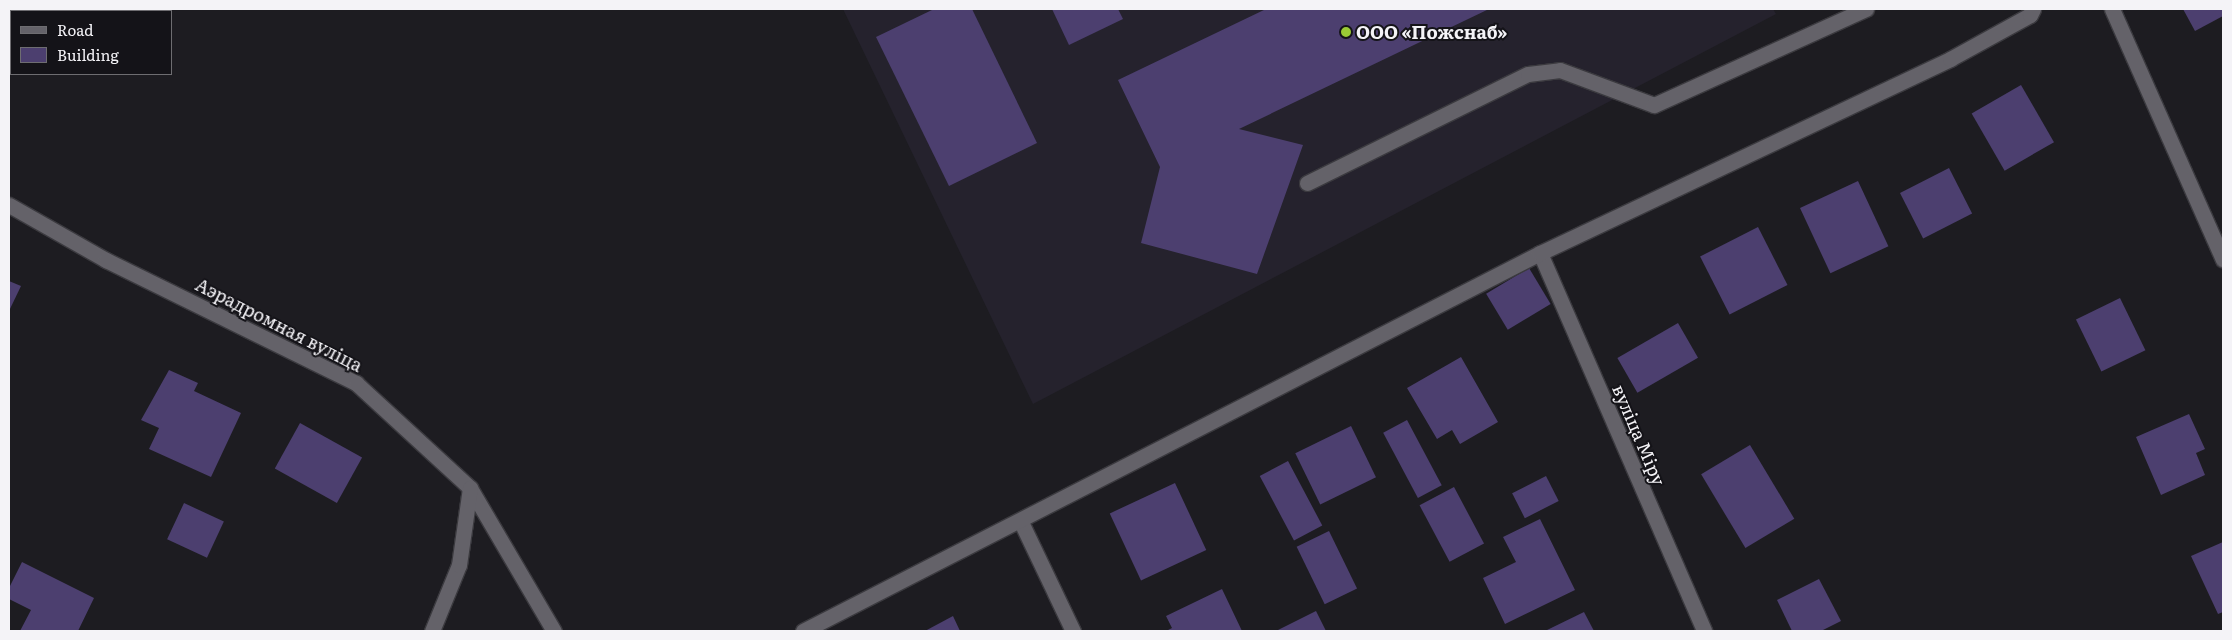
<!DOCTYPE html>
<meta charset="utf-8">
<style>
body{margin:0}
#map{position:relative;width:2232px;height:640px;overflow:hidden;background:#1d1c21;font-family:Literata,serif}
div>[style]{position:absolute}
.built>*{inset:0;background:#25222d}
.building>*{inset:0;background:#4c3f6f;transform-origin:0 0}
.roads{filter:drop-shadow(1px 0 #3b3a3f) drop-shadow(-1px 0 #3b3a3f) drop-shadow(0 1px #3b3a3f) drop-shadow(0 -1px #3b3a3f)}
.service>*{height:15px;margin:-7.5px;padding:0 7.5px;transform-origin:7.5px;border-radius:7.5px;background:#646269}
.minor>*{height:15px;margin:-7.5px;padding:0 7.5px;transform-origin:7.5px;border-radius:7.5px;background:#646269}
.dots>*{width:14px;height:14px;translate:-50% -50%;box-sizing:border-box;border:2px solid #141318;border-radius:50%}
span{translate:-50% -50%;white-space:nowrap;text-align:center;line-height:1.15;-webkit-text-stroke:4px #141318;paint-order:stroke}
.poi-label{font-size:18px;color:#f4f3f7;font-weight:700}
.left{translate:0 -50%;text-align:left}
.street-label{font-size:18px;color:#f4f3f7}
.frame{position:absolute;inset:0;border:10px solid #f4f3f7;pointer-events:none}
.legend{position:absolute;left:10px;top:10px;width:162px;height:65px;box-sizing:border-box;background:#141318;border:1px solid #6e6d71;margin:0;padding:6px 9px;list-style:none;font-size:15px;color:#f4f3f7}
.legend li{display:flex;align-items:center;gap:10px;height:25px}
.legend b{width:25px;border:1px solid #6e6d71}
</style>
<div id="map">
<div class="built">
<div style="clip-path:polygon(843px 9px,1773px 9px,1776px 14px,1033px 404px)"></div>
</div>
<div class="building">
<div style="clip-path:polygon(934px 9px,972px 9px,1037px 143px,949px 186px,876px 37px)"></div>
<div style="clip-path:polygon(1052px 9px,1118px 9px,1123px 19px,1069px 45px)"></div>
<div style="clip-path:polygon(1266px 9px,1489px 9px,1239px 129px,1303px 145px,1257px 274px,1141px 243px,1160px 167px,1118px 80px)"></div>
<div style="clip-path:polygon(2183px 9px,2223px 9px,2223px 16px,2195px 31px)"></div>
<div style="left:2021px;top:85px;width:66px;height:57px;rotate:60deg"></div>
<div style="left:1949px;top:168px;width:51px;height:55px;rotate:63deg"></div>
<div style="left:1858px;top:181px;width:72px;height:64px;rotate:65deg"></div>
<div style="left:1758px;top:227px;width:65px;height:65px;rotate:63deg"></div>
<div style="left:1529px;top:268px;width:42px;height:50px;rotate:59deg"></div>
<div style="clip-path:polygon(9px 281px,21px 286px,9px 311px)"></div>
<div style="left:2120px;top:298px;width:58px;height:49px;rotate:64deg"></div>
<div style="left:1678px;top:323px;width:40px;height:70px;rotate:60deg"></div>
<div style="clip-path:polygon(1461px 357px,1498px 422px,1460px 444px,1452px 430px,1437px 439px,1407px 388px)"></div>
<div style="clip-path:polygon(169px 370px,198px 383px,194px 391px,241px 413px,211px 477px,149px 449px,159px 428px,141px 420px)"></div>
<div style="clip-path:polygon(2189px 414px,2205px 449px,2196px 453px,2205px 475px,2161px 495px,2136px 437px)"></div>
<div style="left:1407px;top:420px;width:74px;height:27px;rotate:62deg"></div>
<div style="left:300px;top:423px;width:71px;height:52px;rotate:29deg"></div>
<div style="left:1351px;top:426px;width:57px;height:62px;rotate:64deg"></div>
<div style="left:1750px;top:445px;width:86px;height:57px;rotate:59deg"></div>
<div style="left:1288px;top:461px;width:73px;height:32px;rotate:62deg"></div>
<div style="left:1546px;top:476px;width:28px;height:38px;rotate:63deg"></div>
<div style="left:1175px;top:483px;width:74px;height:72px;rotate:65deg"></div>
<div style="left:1454px;top:487px;width:64px;height:39px;rotate:62deg"></div>
<div style="left:184px;top:503px;width:44px;height:40px;rotate:25deg"></div>
<div style="clip-path:polygon(1540px 519px,1575px 590px,1505px 624px,1483px 578px,1516px 562px,1503px 537px)"></div>
<div style="left:1329px;top:531px;width:64px;height:36px;rotate:64deg"></div>
<div style="clip-path:polygon(2223px 542px,2223px 612px,2218px 614px,2191px 556px)"></div>
<div style="clip-path:polygon(22px 562px,94px 598px,78px 631px,20px 631px,31px 610px,9px 599px,9px 588px)"></div>
<div style="clip-path:polygon(1819px 579px,1841px 621px,1821px 631px,1792px 631px,1777px 600px)"></div>
<div style="clip-path:polygon(1222px 589px,1242px 631px,1166px 631px,1172px 628px,1166px 616px)"></div>
<div style="clip-path:polygon(1316px 611px,1326px 631px,1276px 631px)"></div>
<div style="clip-path:polygon(1584px 612px,1594px 631px,1545px 631px)"></div>
<div style="clip-path:polygon(953px 616px,960px 631px,925px 631px)"></div>
</div>
<div class="roads">
<div class="service">
<div style="left:1307px;top:183px;width:246px;rotate:-26.3deg"></div>
<div style="left:1528px;top:74px;width:32px;rotate:-7deg"></div>
<div style="left:1560px;top:70px;width:100px;rotate:20.4deg"></div>
<div style="left:1654px;top:105px;width:233px;rotate:-24.4deg"></div>
</div>
<div class="minor">
<div style="left:2112px;top:9px;width:274px;rotate:66.1deg"></div>
<div style="left:9px;top:205px;width:112px;rotate:29.6deg"></div>
<div style="left:106px;top:260px;width:279px;rotate:26.2deg"></div>
<div style="left:356px;top:383px;width:155px;rotate:42.6deg"></div>
<div style="left:470px;top:488px;width:166px;rotate:59.6deg"></div>
<div style="left:1540px;top:253px;width:412px;rotate:66.5deg"></div>
<div style="left:1021px;top:522px;width:121px;rotate:64.5deg"></div>
<div style="left:432px;top:631px;width:71px;rotate:-67.8deg"></div>
<div style="left:459px;top:565px;width:78px;rotate:-81.9deg"></div>
<div style="left:803px;top:631px;width:828px;rotate:-27.15deg"></div>
<div style="left:1540px;top:253px;width:454px;rotate:-25.3deg"></div>
<div style="left:1950px;top:59px;width:91px;rotate:-28.8deg"></div>
<div style="left:2030px;top:15px;width:7px;rotate:-63deg"></div>
</div>
</div>
<div class="dots">
<div style="left:1346px;top:32px;background:#9acb35"></div>
</div>
<div class="poi-label">
<span class="left" style="left:1356px;top:32px">ООО «Пожснаб»</span>
</div>
<div class="street-label">
<span style="left:279px;top:325px;rotate:27deg">Аэрадромная вуліца</span>
<span style="left:1639px;top:435px;rotate:67deg">вуліца Міру</span>
</div>
<div class="frame"></div>
<ul class="legend">
<li><b style="height:6px;background:#646269"></b>Road</li>
<li><b style="height:14px;background:#4c3f6f"></b>Building</li>
</ul>
</div>
